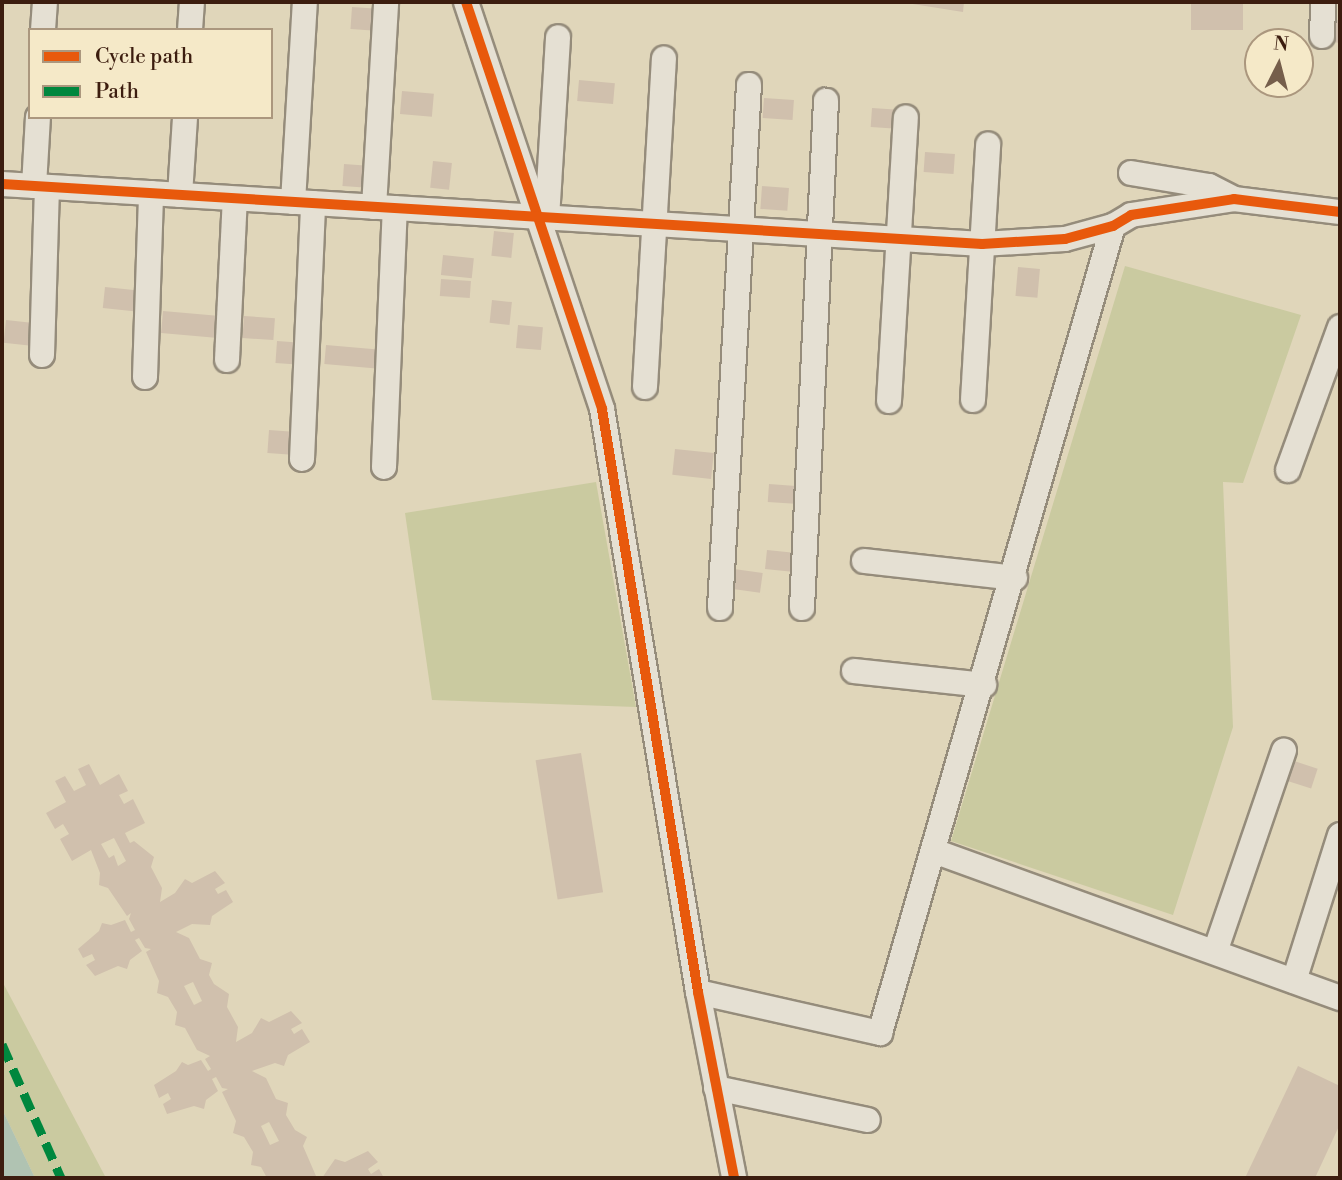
<!DOCTYPE html>
<style>
body{margin:0}
#map{position:relative;width:1342px;height:1180px;overflow:hidden;background:#e0d6ba;font-family:"Libre Bodoni",serif}
div>[style]{position:absolute}
.green>*{inset:0;background:#cacaa0}
.water>*{inset:0;background:#b0c3b2}
.building>*{inset:0;background:#d0c0ad;transform-origin:0 0}
.roads{filter:drop-shadow(2px 0 #958c7b) drop-shadow(-2px 0 #958c7b) drop-shadow(0 2px #958c7b) drop-shadow(0 -2px #958c7b)}
.minor>*{height:24px;margin:-12px;padding:0 12px;transform-origin:12px;border-radius:12px;background:#e5e0d3}
.quiet>*{height:9px;margin-top:-4.5px;transform-origin:0;background:repeating-linear-gradient(90deg,#00873e 0 18px,transparent 0 27px)}
.cycleway>*{height:10px;margin:-5px;padding:0 5px;transform-origin:5px;border-radius:5px;background:#e8590c}
span{translate:-50% -50%;white-space:nowrap;text-align:center;line-height:1.15;-webkit-text-stroke:5px #f5e9c8;paint-order:stroke}
.frame{position:absolute;inset:0;border:4px solid #3c1d0f;pointer-events:none}
.legend{position:absolute;left:28px;top:28px;width:245px;height:91px;box-sizing:border-box;background:#f5e9c8;border:2px solid #ab977e;margin:0;padding:9px 12px;list-style:none;font-size:21px;color:#3c1d0f}
.legend li{display:flex;align-items:center;gap:14px;height:35px}
.legend b{width:35px;border:2px solid #ab977e}
.north{position:absolute;left:1244px;top:28px;width:70px;height:70px;box-sizing:border-box;background:#f5e9c8;border:2px solid #ab977e;border-radius:50%;rotate:6deg;font-size:19px;font-weight:700;line-height:28px;text-align:center;color:#3c1d0f}
.north::after{content:'';display:block;margin:auto;width:24px;height:32px;background:#755e4b;clip-path:polygon(50% 0,100% 100%,50% 72%,0 100%)}
</style>
<div id="map">
<div class="green">
<div style="clip-path:polygon(1125px 266px,1301px 315px,1243px 483px,1223px 482px,1233px 727px,1173px 915px,951px 841px)"></div>
<div style="clip-path:polygon(596px 482px,636px 707px,432px 700px,405px 513px)"></div>
<div style="clip-path:polygon(2px 981px,106px 1178px,35px 1178px,2px 1109px)"></div>
</div>
<div class="water">
<div style="clip-path:polygon(2px 1109px,35px 1178px,2px 1178px)"></div>
</div>
<div class="building">
<div style="clip-path:polygon(900px 2px,964px 2px,963px 12px)"></div>
<div style="left:1191px;top:2px;width:52px;height:28px"></div>
<div style="left:352px;top:7px;width:29px;height:22px;rotate:4deg"></div>
<div style="clip-path:polygon(1334px 20px,1340px 20px,1340px 43px,1333px 42px)"></div>
<div style="left:579px;top:80px;width:36px;height:21px;rotate:5deg"></div>
<div style="left:402px;top:91px;width:32px;height:23px;rotate:5deg"></div>
<div style="left:764px;top:98px;width:30px;height:20px;rotate:4deg"></div>
<div style="left:872px;top:108px;width:30px;height:19px;rotate:4deg"></div>
<div style="left:925px;top:152px;width:30px;height:20px;rotate:4deg"></div>
<div style="left:433px;top:161px;width:19px;height:27px;rotate:6deg"></div>
<div style="left:344px;top:164px;width:28px;height:22px;rotate:4deg"></div>
<div style="left:762px;top:186px;width:27px;height:23px;rotate:4deg"></div>
<div style="left:494px;top:231px;width:20px;height:25px;rotate:6deg"></div>
<div style="left:443px;top:255px;width:31px;height:20px;rotate:6deg"></div>
<div style="left:1018px;top:267px;width:22px;height:29px;rotate:5deg"></div>
<div style="left:441px;top:279px;width:30px;height:17px;rotate:4deg"></div>
<div style="left:105px;top:287px;width:31px;height:21px;rotate:6deg"></div>
<div style="left:492px;top:300px;width:20px;height:23px;rotate:6deg"></div>
<div style="left:163px;top:311px;width:60px;height:22px;rotate:5deg"></div>
<div style="left:244px;top:316px;width:31px;height:22px;rotate:4deg"></div>
<div style="left:6px;top:320px;width:30px;height:23px;rotate:6deg"></div>
<div style="left:518px;top:325px;width:25px;height:23px;rotate:5deg"></div>
<div style="left:277px;top:341px;width:28px;height:22px;rotate:4deg"></div>
<div style="left:326px;top:345px;width:55px;height:19px;rotate:5deg"></div>
<div style="left:269px;top:430px;width:28px;height:23px;rotate:4deg"></div>
<div style="left:675px;top:449px;width:39px;height:26px;rotate:6deg"></div>
<div style="left:769px;top:484px;width:27px;height:18px;rotate:4deg"></div>
<div style="left:767px;top:550px;width:27px;height:19px;rotate:6deg"></div>
<div style="left:734px;top:569px;width:29px;height:20px;rotate:8deg"></div>
<div style="left:581px;top:753px;width:141px;height:46px;rotate:81deg"></div>
<div style="left:1291px;top:760px;width:28px;height:21px;rotate:18deg"></div>
<div style="clip-path:polygon(evenodd,89px 764px,100px 785px,119px 774px,128px 791px,119px 795px,124px 804px,133px 799px,145px 823px,125px 833px,130px 843px,134px 841px,154px 857px,151px 867px,162px 888px,160px 902px,175px 893px,185px 879px,192px 883px,215px 871px,225px 883px,215px 889px,218px 894px,226px 890px,233px 902px,212px 916px,210px 925px,192px 924px,176px 932px,189px 938px,200px 959px,212px 963px,209px 975px,214px 984px,229px 994px,227px 1007px,238px 1027px,236px 1042px,252px 1033px,261px 1018px,269px 1022px,291px 1011px,302px 1023px,291px 1029px,294px 1034px,302px 1029px,310px 1042px,288px 1055px,284px 1066px,275px 1063px,252px 1071px,266px 1078px,276px 1099px,288px 1103px,286px 1115px,295px 1130px,307px 1137px,303px 1146px,316px 1176px,267px 1178px,261px 1167px,251px 1165px,253px 1152px,244px 1137px,233px 1133px,236px 1121px,222px 1092px,228px 1089px,222px 1088px,216px 1077px,212px 1079px,218px 1091px,206px 1100px,204px 1109px,194px 1106px,167px 1114px,163px 1104px,171px 1099px,168px 1093px,159px 1098px,154px 1085px,176px 1071px,182px 1062px,188px 1065px,201px 1060px,208px 1071px,211px 1069px,205px 1059px,210px 1056px,197px 1050px,185px 1028px,175px 1025px,177px 1012px,168px 997px,157px 993px,159px 981px,146px 952px,151px 949px,145px 948px,139px 938px,135px 940px,142px 951px,130px 960px,127px 969px,118px 966px,95px 976px,86px 965px,95px 960px,92px 954px,83px 958px,78px 949px,99px 931px,102px 923px,111px 925px,125px 920px,131px 932px,135px 930px,129px 919px,131px 913px,127px 916px,108px 888px,99px 885px,100px 873px,91px 850px,72px 861px,60px 839px,69px 834px,63px 824px,55px 829px,46px 813px,66px 802px,55px 781px,65px 776px,74px 791px,86px 785px,78px 769px,89px 764px,114px 838px,126px 861px,118px 866px,114px 855px,109px 858px,101px 844px,114px 838px,89px 764px,193px 982px,202px 1001px,194px 1005px,184px 986px,193px 982px,89px 764px,269px 1122px,279px 1141px,270px 1145px,261px 1126px,269px 1122px)"></div>
<div style="clip-path:polygon(1298px 1066px,1340px 1086px,1340px 1124px,1315px 1178px,1245px 1178px)"></div>
<div style="clip-path:polygon(368px 1151px,378px 1162px,368px 1169px,371px 1174px,379px 1169px,384px 1178px,322px 1178px,335px 1159px,345px 1162px)"></div>
</div>
<div class="roads">
<div class="minor">
<div style="left:466px;top:2px;width:429px;rotate:71.5deg"></div>
<div style="left:602px;top:409px;width:591px;rotate:80.65deg"></div>
<div style="left:698px;top:992px;width:189px;rotate:79deg"></div>
<div style="left:43px;top:30px;width:28px;rotate:-86deg"></div>
<div style="left:190px;top:30px;width:28px;rotate:-86deg"></div>
<div style="left:1322px;top:36px;width:34px;rotate:-88deg"></div>
<div style="left:1131px;top:173px;width:79px;rotate:9.5deg"></div>
<div style="left:1209px;top:186px;width:28px;rotate:27deg"></div>
<div style="left:2px;top:184px;width:982px;rotate:3.5deg"></div>
<div style="left:982px;top:244px;width:83px;rotate:-3.4deg"></div>
<div style="left:1065px;top:239px;width:50px;rotate:-15.2deg"></div>
<div style="left:1113px;top:226px;width:21px;rotate:-31deg"></div>
<div style="left:1131px;top:215px;width:104px;rotate:-8.8deg"></div>
<div style="left:1234px;top:199px;width:107px;rotate:7deg"></div>
<div style="left:34px;top:186px;width:69px;rotate:-86.7deg"></div>
<div style="left:180px;top:195px;width:78px;rotate:-86.3deg"></div>
<div style="left:293px;top:202px;width:200px;rotate:-86.6deg"></div>
<div style="left:374px;top:207px;width:205px;rotate:-86.6deg"></div>
<div style="left:547px;top:218px;width:181px;rotate:-86.5deg"></div>
<div style="left:42px;top:355px;width:168px;rotate:-88.3deg"></div>
<div style="left:227px;top:360px;width:161px;rotate:-87.2deg"></div>
<div style="left:145px;top:377px;width:184px;rotate:-88.1deg"></div>
<div style="left:645px;top:387px;width:329px;rotate:-86.7deg"></div>
<div style="left:973px;top:400px;width:256px;rotate:-86.6deg"></div>
<div style="left:889px;top:401px;width:284px;rotate:-86.6deg"></div>
<div style="left:302px;top:459px;width:256px;rotate:-87.5deg"></div>
<div style="left:384px;top:467px;width:259px;rotate:-87.6deg"></div>
<div style="left:1288px;top:470px;width:152px;rotate:-70deg"></div>
<div style="left:864px;top:561px;width:152px;rotate:6.4deg"></div>
<div style="left:720px;top:608px;width:524px;rotate:-86.83deg"></div>
<div style="left:802px;top:608px;width:508px;rotate:-87.29deg"></div>
<div style="left:854px;top:671px;width:131px;rotate:6.1deg"></div>
<div style="left:934px;top:851px;width:432px;rotate:19.9deg"></div>
<div style="left:1215px;top:952px;width:213px;rotate:-71.1deg"></div>
<div style="left:1294px;top:981px;width:153px;rotate:-72.5deg"></div>
<div style="left:698px;top:992px;width:187px;rotate:12.7deg"></div>
<div style="left:880px;top:1033px;width:840px;rotate:-73.9deg"></div>
<div style="left:716px;top:1088px;width:155px;rotate:11.9deg"></div>
</div>
</div>
<div class="quiet">
<div style="left:2px;top:1044px;width:146px;rotate:66.2deg"></div>
</div>
<div class="cycleway">
<div style="left:466px;top:2px;width:429px;rotate:71.5deg"></div>
<div style="left:602px;top:409px;width:591px;rotate:80.65deg"></div>
<div style="left:698px;top:992px;width:189px;rotate:79deg"></div>
<div style="left:2px;top:184px;width:982px;rotate:3.5deg"></div>
<div style="left:982px;top:244px;width:83px;rotate:-3.4deg"></div>
<div style="left:1065px;top:239px;width:50px;rotate:-15.2deg"></div>
<div style="left:1113px;top:226px;width:21px;rotate:-31deg"></div>
<div style="left:1131px;top:215px;width:104px;rotate:-8.8deg"></div>
<div style="left:1234px;top:199px;width:107px;rotate:7deg"></div>
</div>
<div class="frame"></div>
<ul class="legend">
<li><b style="height:9px;background:#e8590c"></b>Cycle path</li>
<li><b style="height:9px;background:#00873e"></b>Path</li>
</ul>
<div class="north">N</div>
</div>
